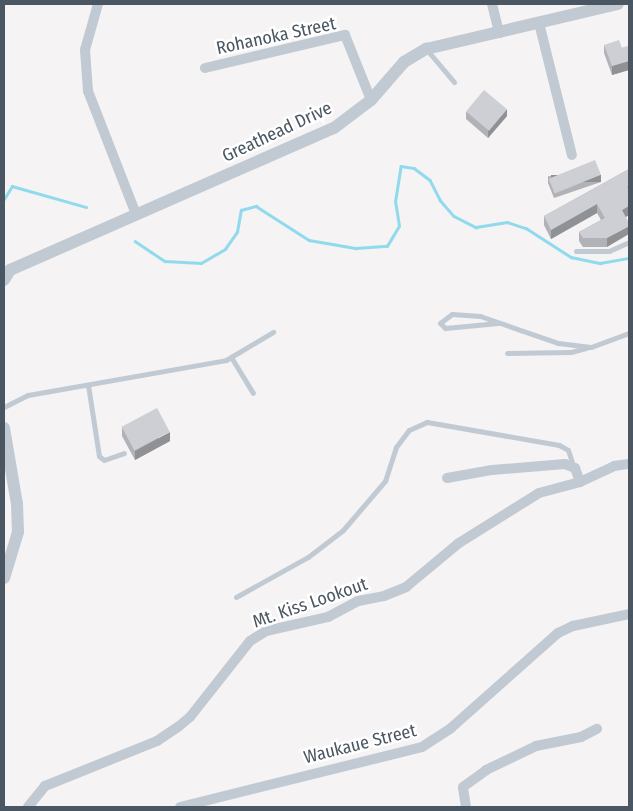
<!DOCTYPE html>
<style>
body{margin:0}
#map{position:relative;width:633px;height:811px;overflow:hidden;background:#f5f3f3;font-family:"Fira Sans Condensed",sans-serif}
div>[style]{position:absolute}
.stream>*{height:2.5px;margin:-1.25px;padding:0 1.25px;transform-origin:1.25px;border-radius:1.25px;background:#90daee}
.service>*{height:5px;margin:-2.5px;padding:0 2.5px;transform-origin:2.5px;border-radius:2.5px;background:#c1cad2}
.minor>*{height:10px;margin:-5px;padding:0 5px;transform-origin:5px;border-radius:5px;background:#c1cad2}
.tertiary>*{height:12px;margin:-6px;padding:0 6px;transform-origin:6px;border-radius:6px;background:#c1cad2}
.wall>*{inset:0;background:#b0b2b7}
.shaded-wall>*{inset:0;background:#909195;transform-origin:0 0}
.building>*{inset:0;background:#cdcfd5;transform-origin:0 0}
span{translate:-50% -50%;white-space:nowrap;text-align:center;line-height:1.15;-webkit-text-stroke:5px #fff;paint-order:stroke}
.street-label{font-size:18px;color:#4a5661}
.frame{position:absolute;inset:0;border:5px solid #4a5661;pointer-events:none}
</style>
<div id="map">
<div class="stream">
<div style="left:4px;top:199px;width:15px;rotate:-58deg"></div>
<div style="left:12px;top:186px;width:77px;rotate:15.8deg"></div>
<div style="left:135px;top:241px;width:36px;rotate:34deg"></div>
<div style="left:165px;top:261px;width:36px;rotate:3deg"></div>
<div style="left:201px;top:263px;width:28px;rotate:-30deg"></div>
<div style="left:225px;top:249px;width:21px;rotate:-55deg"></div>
<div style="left:237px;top:232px;width:22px;rotate:-80deg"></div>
<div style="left:241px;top:210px;width:16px;rotate:-15deg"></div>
<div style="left:256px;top:206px;width:63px;rotate:32.7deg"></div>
<div style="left:309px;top:240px;width:48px;rotate:9.7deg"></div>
<div style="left:356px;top:248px;width:31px;rotate:-4deg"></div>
<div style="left:387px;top:246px;width:23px;rotate:-59deg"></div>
<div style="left:399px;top:226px;width:24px;rotate:-99deg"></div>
<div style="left:395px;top:202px;width:36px;rotate:-81deg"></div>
<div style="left:401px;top:166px;width:13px;rotate:9deg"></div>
<div style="left:414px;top:168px;width:20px;rotate:37deg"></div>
<div style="left:430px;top:180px;width:22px;rotate:63deg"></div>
<div style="left:440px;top:200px;width:21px;rotate:49deg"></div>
<div style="left:454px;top:216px;width:25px;rotate:27deg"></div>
<div style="left:476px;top:227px;width:31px;rotate:-9deg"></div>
<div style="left:507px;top:222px;width:20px;rotate:18deg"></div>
<div style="left:526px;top:228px;width:54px;rotate:32.8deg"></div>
<div style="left:571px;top:257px;width:30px;rotate:12deg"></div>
<div style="left:600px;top:263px;width:29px;rotate:-10deg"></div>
</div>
<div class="service">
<div style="left:427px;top:50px;width:42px;rotate:49.8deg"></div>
<div style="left:576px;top:251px;width:33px"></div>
<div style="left:609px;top:251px;width:22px;rotate:-24deg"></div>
<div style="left:498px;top:323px;width:53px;rotate:174.6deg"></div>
<div style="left:445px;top:328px;width:7px;rotate:-135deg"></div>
<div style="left:440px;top:323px;width:15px;rotate:-37deg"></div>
<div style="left:452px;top:314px;width:28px;rotate:4deg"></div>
<div style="left:480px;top:316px;width:83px;rotate:19.1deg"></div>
<div style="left:558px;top:343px;width:33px;rotate:7deg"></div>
<div style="left:591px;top:347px;width:40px;rotate:-20.2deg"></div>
<div style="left:507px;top:353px;width:64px;rotate:-0.9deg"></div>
<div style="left:571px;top:352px;width:16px;rotate:-15deg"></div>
<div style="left:231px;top:357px;width:42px;rotate:58.6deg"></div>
<div style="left:88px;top:385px;width:72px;rotate:81.2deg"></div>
<div style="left:99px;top:456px;width:6px;rotate:39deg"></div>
<div style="left:104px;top:460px;width:21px;rotate:-19deg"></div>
<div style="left:4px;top:407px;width:27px;rotate:-27deg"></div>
<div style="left:28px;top:395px;width:201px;rotate:-10deg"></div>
<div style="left:226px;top:360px;width:55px;rotate:-30.8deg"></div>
<div style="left:236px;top:597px;width:82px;rotate:-29.1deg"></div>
<div style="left:308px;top:557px;width:44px;rotate:-37.6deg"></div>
<div style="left:343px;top:530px;width:65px;rotate:-49.4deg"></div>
<div style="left:385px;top:481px;width:36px;rotate:-72deg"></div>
<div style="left:396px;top:447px;width:21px;rotate:-53deg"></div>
<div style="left:409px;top:430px;width:20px;rotate:-24deg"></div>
<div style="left:427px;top:422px;width:134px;rotate:9.9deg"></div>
<div style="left:559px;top:445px;width:10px;rotate:29deg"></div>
<div style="left:568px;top:450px;width:19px;rotate:72deg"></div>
</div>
<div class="minor">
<div style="left:98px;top:4px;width:48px;rotate:105.8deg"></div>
<div style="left:85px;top:50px;width:41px;rotate:85.8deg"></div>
<div style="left:88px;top:91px;width:132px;rotate:68.7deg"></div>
<div style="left:492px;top:4px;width:30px;rotate:76deg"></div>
<div style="left:539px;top:23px;width:136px;rotate:76deg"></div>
<div style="left:205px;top:68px;width:144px;rotate:-13.3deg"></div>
<div style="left:345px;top:35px;width:70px;rotate:68.2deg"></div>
<div style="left:447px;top:478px;width:46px;rotate:-10.1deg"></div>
<div style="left:492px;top:470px;width:73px;rotate:-4.7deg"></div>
<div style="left:565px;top:464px;width:11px;rotate:22deg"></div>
<div style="left:575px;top:468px;width:15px;rotate:70deg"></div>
<div style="left:28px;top:807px;width:27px;rotate:-51deg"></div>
<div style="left:45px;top:786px;width:121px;rotate:-21.9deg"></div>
<div style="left:157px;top:741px;width:25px;rotate:-34deg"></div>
<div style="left:178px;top:727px;width:16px;rotate:-40deg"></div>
<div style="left:190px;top:717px;width:97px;rotate:-51.7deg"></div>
<div style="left:250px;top:641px;width:19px;rotate:-32deg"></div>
<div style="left:266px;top:631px;width:64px;rotate:-12.7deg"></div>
<div style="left:328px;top:617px;width:34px;rotate:-28deg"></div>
<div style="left:358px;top:601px;width:26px;rotate:-11deg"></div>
<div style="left:384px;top:596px;width:24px;rotate:-22deg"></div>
<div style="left:406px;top:587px;width:69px;rotate:-39.7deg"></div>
<div style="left:459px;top:543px;width:94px;rotate:-32deg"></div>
<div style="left:539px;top:493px;width:42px;rotate:-15deg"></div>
<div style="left:580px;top:482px;width:38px;rotate:-25deg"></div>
<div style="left:614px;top:466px;width:15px;rotate:-8deg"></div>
<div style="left:180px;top:807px;width:249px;rotate:-13.9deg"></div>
<div style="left:422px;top:747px;width:35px;rotate:-33deg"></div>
<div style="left:451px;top:728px;width:143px;rotate:-41.6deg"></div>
<div style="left:558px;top:633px;width:17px;rotate:-25deg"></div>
<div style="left:573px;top:626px;width:57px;rotate:-12.1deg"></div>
<div style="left:466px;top:807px;width:20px;rotate:-99deg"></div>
<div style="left:463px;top:787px;width:29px;rotate:-36deg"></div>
<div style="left:486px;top:770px;width:55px;rotate:-25.6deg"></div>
<div style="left:536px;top:746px;width:46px;rotate:-11.3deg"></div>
<div style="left:581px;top:737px;width:18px;rotate:-27deg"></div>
</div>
<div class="tertiary">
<div style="left:4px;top:280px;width:12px;rotate:-59deg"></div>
<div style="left:10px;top:270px;width:354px;rotate:-23.7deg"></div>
<div style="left:334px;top:128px;width:46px;rotate:-37.1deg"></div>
<div style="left:371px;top:100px;width:50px;rotate:-49deg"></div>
<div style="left:404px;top:62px;width:26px;rotate:-31deg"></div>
<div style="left:426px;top:49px;width:197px;rotate:-13.2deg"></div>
<div style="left:4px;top:428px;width:77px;rotate:80.3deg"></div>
<div style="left:17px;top:504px;width:28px;rotate:88deg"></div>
<div style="left:18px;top:532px;width:48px;rotate:106.9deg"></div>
</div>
<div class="wall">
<div style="clip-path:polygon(604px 45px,622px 48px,629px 46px,629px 70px,612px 75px,604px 53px)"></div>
<div style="clip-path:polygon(466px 112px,507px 116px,488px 138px,466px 119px)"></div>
<div style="clip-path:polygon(629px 169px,629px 215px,626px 217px,607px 247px,583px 247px,579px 241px,579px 232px,601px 220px,597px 213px,551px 239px,544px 225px,544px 216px)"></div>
<div style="clip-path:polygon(548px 176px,601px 182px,554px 198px,548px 183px)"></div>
<div style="clip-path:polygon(122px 427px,170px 441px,135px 460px,122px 436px)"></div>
</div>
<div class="shaded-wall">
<div style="clip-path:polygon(629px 61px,629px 70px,612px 75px,612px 66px)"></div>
<div style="clip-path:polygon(507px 109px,507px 116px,488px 138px,488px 131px)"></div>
<div style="left:601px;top:175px;width:7px;height:50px;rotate:90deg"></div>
<div style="clip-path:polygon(597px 204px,597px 213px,551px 239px,551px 230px)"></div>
<div style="clip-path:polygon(629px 206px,629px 215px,622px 219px,622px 210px)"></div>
<div style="clip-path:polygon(629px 226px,629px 234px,607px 247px,607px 238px)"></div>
<div style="clip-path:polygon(170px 432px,170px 441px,135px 460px,135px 451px)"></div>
</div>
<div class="building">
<div style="clip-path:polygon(619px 40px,622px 48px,629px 46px,629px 61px,612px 66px,604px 45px)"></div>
<div style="left:484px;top:90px;width:30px;height:28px;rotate:40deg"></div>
<div style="left:595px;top:160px;width:16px;height:50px;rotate:68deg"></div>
<div style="clip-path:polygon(629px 169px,629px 185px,627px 187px,629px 191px,629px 206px,622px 210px,629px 223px,629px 226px,607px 238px,583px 238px,579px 232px,605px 218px,597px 204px,551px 230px,544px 216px)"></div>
<div style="left:157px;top:408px;width:27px;height:40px;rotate:62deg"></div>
</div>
<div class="street-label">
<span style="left:276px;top:36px;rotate:-12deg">Rohanoka Street</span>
<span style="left:277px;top:132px;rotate:-25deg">Greathead Drive</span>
<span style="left:310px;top:603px;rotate:-19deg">Mt. Kiss Lookout</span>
<span style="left:360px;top:744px;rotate:-14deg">Waukaue Street</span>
</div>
<div class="frame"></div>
</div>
